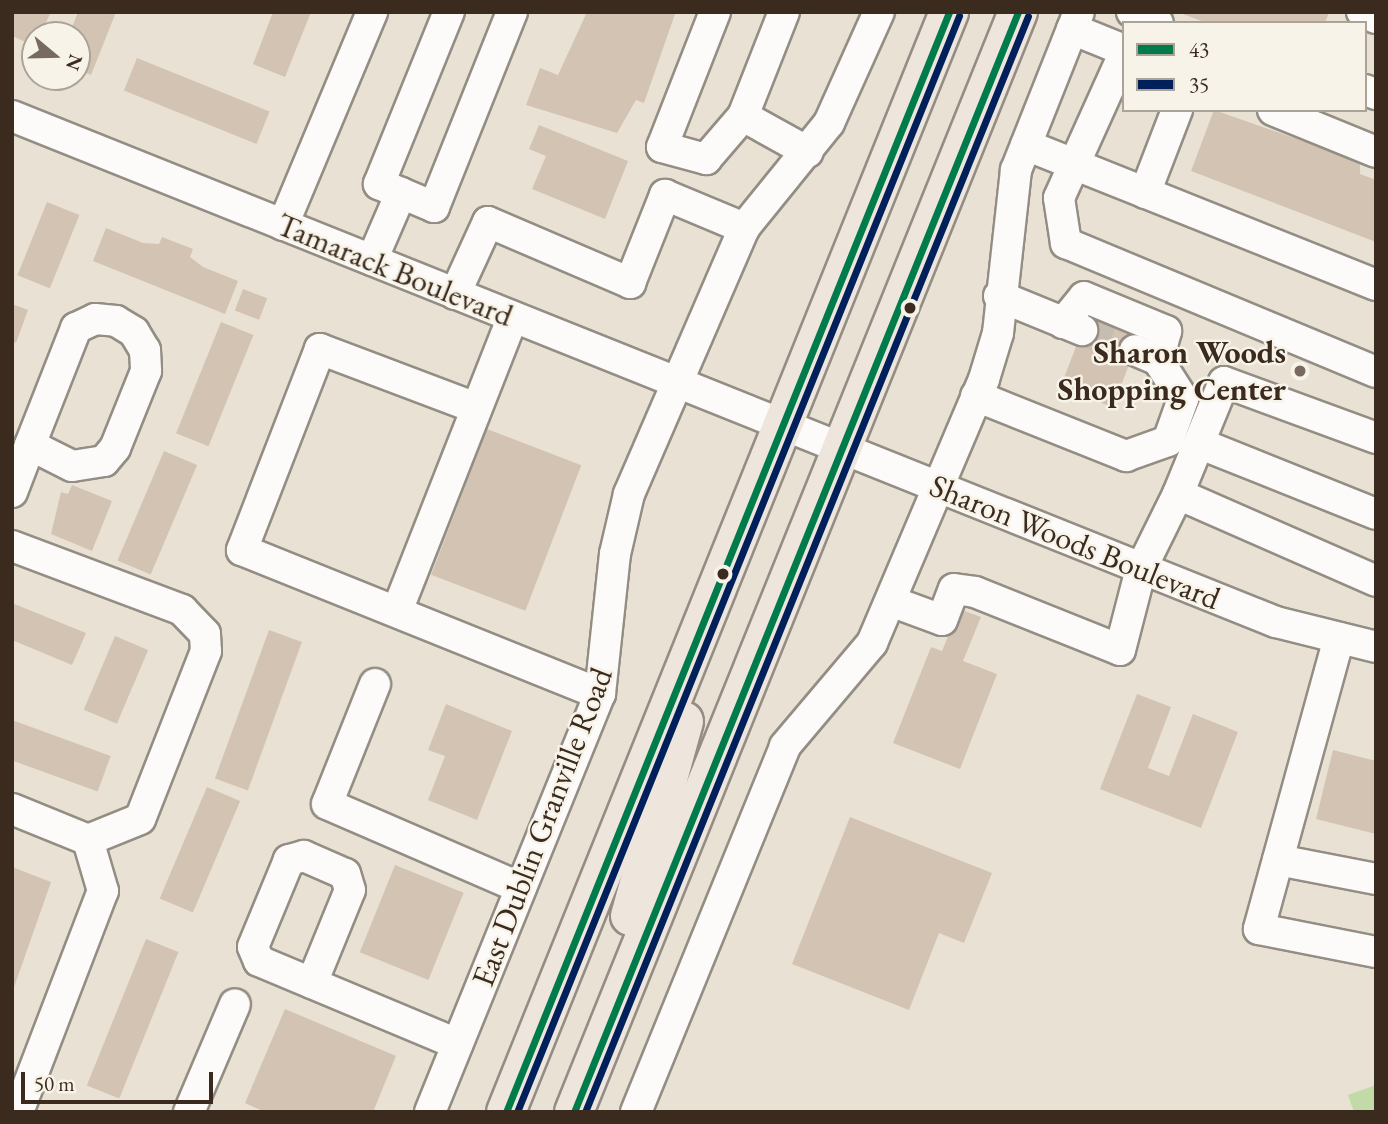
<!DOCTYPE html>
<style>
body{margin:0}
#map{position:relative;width:1388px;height:1124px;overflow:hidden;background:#e9e2d4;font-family:"EB Garamond",serif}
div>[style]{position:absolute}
.green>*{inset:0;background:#c1daa7}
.building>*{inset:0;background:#d3c3b2;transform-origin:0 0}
.minor-tunnel>*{height:30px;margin-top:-15px;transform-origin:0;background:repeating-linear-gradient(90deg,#c6bdb0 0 30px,transparent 0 45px)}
.roads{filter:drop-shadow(2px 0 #938d84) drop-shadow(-2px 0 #938d84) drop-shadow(0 2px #938d84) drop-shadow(0 -2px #938d84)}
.minor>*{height:30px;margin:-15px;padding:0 15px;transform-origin:15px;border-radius:15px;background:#fcfbf9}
.major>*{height:38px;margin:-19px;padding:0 19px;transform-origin:19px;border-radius:19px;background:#eee5dd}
.bus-1>*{height:7px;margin:-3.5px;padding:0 3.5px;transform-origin:3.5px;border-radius:3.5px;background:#007b4b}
.bus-2>*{height:7px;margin:-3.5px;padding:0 3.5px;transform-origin:3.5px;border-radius:3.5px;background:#00205b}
.dots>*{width:19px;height:19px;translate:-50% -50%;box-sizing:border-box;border:4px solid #f7f3e8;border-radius:50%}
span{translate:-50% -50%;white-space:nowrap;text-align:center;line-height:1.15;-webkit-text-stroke:5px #f7f3e8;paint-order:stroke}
.street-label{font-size:32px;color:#3b2a1e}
.poi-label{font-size:32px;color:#3b2a1e;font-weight:700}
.right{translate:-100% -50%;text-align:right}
.frame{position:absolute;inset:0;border:14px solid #3b2a1e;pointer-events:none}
.legend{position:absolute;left:1122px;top:21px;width:245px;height:91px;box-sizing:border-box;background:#f7f3e8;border:2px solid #aca397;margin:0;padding:9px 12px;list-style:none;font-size:21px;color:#3b2a1e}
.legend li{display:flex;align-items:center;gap:14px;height:35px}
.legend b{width:35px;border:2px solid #aca397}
.north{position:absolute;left:21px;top:21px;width:70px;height:70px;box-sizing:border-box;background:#f7f3e8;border:2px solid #aca397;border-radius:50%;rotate:109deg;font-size:19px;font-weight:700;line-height:28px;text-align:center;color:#3b2a1e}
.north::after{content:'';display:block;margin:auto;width:24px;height:32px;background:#786a5e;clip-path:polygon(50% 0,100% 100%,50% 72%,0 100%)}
.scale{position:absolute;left:21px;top:1072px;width:192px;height:32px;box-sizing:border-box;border:4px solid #3b2a1e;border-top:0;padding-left:9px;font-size:21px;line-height:24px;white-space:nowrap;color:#3b2a1e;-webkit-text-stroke:5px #f7f3e8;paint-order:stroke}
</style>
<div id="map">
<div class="green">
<div style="clip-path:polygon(1376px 1085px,1376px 1112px,1354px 1112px,1348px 1095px)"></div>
</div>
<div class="building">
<div style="clip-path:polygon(12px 12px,50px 14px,35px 46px,12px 36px)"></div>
<div style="clip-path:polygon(78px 12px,116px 12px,91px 75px,77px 69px,77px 35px,69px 35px)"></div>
<div style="clip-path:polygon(273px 12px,311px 12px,285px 77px,253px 64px)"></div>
<div style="clip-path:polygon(587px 12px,675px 14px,644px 103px,636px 100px,617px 133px,526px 105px,540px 68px,558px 75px)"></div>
<div style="clip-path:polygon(1329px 12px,1325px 23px,1207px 23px,1180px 13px)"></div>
<div style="left:137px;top:58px;width:143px;height:35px;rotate:22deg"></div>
<div style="clip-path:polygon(1214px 110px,1360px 161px,1360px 174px,1376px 180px,1376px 242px,1191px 171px)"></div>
<div style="clip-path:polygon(539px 125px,628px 161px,605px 219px,532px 189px,546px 156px,529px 149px)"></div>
<div style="left:47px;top:202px;width:35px;height:79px;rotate:22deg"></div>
<div style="clip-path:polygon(106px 228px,143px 243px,159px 244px,162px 237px,193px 249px,190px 257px,203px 267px,238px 281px,225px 314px,93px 261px)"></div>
<div style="left:243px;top:289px;width:26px;height:23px;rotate:21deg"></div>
<div style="clip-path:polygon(12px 304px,28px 310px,16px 343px,12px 341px)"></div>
<div style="left:1087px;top:318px;width:56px;height:74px;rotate:21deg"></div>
<div style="left:221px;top:322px;width:35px;height:120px;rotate:22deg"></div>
<div style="left:487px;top:429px;width:101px;height:156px;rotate:21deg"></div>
<div style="left:164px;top:451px;width:36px;height:119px;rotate:23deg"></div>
<div style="clip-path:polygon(72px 485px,112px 501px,92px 551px,51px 534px,61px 492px,68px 494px)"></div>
<div style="clip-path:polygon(12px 603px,86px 633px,72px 665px,12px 640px)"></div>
<div style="clip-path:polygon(959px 609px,981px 617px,963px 661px,997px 674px,960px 769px,893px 743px,931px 647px,942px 651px)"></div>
<div style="left:269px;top:630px;width:35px;height:158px;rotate:20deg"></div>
<div style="left:115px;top:636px;width:36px;height:80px;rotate:23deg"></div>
<div style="clip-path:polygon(1137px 694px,1171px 707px,1148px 768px,1169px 776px,1193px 714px,1238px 732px,1201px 828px,1100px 789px)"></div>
<div style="clip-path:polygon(446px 704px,512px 731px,477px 820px,428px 800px,445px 756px,428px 750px)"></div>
<div style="left:12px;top:720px;width:105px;height:38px;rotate:20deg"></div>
<div style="clip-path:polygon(1333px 750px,1376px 761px,1376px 834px,1316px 819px)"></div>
<div style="left:207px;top:787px;width:36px;height:121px;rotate:23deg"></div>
<div style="clip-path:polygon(850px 817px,992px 873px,964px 943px,939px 933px,909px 1010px,792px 964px)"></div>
<div style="left:395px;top:865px;width:74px;height:94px;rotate:22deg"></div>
<div style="clip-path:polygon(12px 867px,51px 882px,12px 993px)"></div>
<div style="left:146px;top:939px;width:35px;height:158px;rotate:22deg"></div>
<div style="clip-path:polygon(285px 1009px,396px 1056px,373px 1112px,265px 1112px,245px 1103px)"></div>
</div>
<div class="minor-tunnel">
<div style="left:1082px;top:331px;width:56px;rotate:19.7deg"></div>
</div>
<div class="roads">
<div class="minor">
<div style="left:715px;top:12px;width:145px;rotate:111.4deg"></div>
<div style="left:662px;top:147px;width:46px;rotate:15.3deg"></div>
<div style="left:706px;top:159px;width:57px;rotate:-49.3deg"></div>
<div style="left:743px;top:116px;width:112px;rotate:-68.5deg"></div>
<div style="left:1132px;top:12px;width:28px;rotate:23deg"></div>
<div style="left:1362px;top:12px;width:15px;rotate:23deg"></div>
<div style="left:1072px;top:29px;width:56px;rotate:22deg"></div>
<div style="left:1124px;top:54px;width:158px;rotate:114.3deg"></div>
<div style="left:1059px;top:198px;width:46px;rotate:81.2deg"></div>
<div style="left:1066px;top:243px;width:336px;rotate:22.6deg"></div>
<div style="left:1365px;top:90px;width:12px;rotate:20deg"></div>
<div style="left:1273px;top:110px;width:111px;rotate:22.2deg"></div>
<div style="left:12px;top:116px;width:1362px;rotate:21.82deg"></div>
<div style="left:1276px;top:622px;width:103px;rotate:14deg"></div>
<div style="left:743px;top:116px;width:74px;rotate:29deg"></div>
<div style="left:1026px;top:145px;width:377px;rotate:21.8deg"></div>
<div style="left:401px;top:193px;width:36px;rotate:23deg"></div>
<div style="left:434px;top:207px;width:210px;rotate:-68.2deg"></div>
<div style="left:1145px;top:193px;width:89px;rotate:-68.9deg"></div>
<div style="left:283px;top:225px;width:231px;rotate:-67.3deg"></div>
<div style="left:372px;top:260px;width:73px;rotate:-66.6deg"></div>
<div style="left:401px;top:193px;width:24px;rotate:-158deg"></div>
<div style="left:379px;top:184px;width:186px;rotate:-67.9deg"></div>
<div style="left:455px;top:294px;width:79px;rotate:-65.4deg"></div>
<div style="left:488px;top:222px;width:155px;rotate:23.2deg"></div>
<div style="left:630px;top:283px;width:95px;rotate:-68.3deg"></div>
<div style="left:665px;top:195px;width:86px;rotate:22.7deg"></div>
<div style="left:999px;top:296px;width:90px;rotate:22.3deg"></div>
<div style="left:95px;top:319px;width:21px;rotate:5deg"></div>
<div style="left:116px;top:321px;width:21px;rotate:31deg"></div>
<div style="left:134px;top:332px;width:21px;rotate:59deg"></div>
<div style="left:145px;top:350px;width:21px;rotate:87deg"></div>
<div style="left:146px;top:371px;width:83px;rotate:111.9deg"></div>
<div style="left:115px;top:448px;width:17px;rotate:130deg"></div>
<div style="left:104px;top:461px;width:32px;rotate:171deg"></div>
<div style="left:72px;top:466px;width:47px;rotate:-153.4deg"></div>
<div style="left:30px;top:445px;width:126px;rotate:-68.5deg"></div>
<div style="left:76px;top:328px;width:21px;rotate:-25deg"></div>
<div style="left:1063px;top:323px;width:33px;rotate:-51deg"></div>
<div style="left:1084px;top:297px;width:89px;rotate:22.5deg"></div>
<div style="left:1166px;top:331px;width:30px;rotate:105deg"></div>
<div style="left:976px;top:396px;width:162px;rotate:21.8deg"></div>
<div style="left:1126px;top:456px;width:45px;rotate:-19.7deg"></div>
<div style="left:1168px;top:441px;width:45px;rotate:-70.3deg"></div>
<div style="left:1183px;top:399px;width:46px;rotate:-122.7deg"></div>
<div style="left:1158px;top:360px;width:25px;rotate:-157deg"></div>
<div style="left:476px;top:408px;width:167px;rotate:-159.3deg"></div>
<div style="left:320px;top:349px;width:216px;rotate:111.2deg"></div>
<div style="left:242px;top:550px;width:386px;rotate:21.9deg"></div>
<div style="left:1201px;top:444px;width:188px;rotate:21.8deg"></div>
<div style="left:12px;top:492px;width:50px;rotate:-69deg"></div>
<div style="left:1178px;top:494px;width:121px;rotate:-67.7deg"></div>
<div style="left:1224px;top:382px;width:162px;rotate:20.2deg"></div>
<div style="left:12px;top:546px;width:182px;rotate:20.6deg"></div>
<div style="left:182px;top:610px;width:33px;rotate:46deg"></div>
<div style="left:205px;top:634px;width:17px;rotate:87deg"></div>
<div style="left:206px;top:651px;width:180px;rotate:111.4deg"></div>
<div style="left:140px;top:819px;width:56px;rotate:158deg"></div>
<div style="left:893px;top:602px;width:52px;rotate:20.2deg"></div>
<div style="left:942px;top:620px;width:33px;rotate:-69deg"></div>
<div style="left:954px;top:589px;width:21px;rotate:8deg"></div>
<div style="left:975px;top:592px;width:156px;rotate:21.8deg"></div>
<div style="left:1120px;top:650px;width:84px;rotate:-75.5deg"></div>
<div style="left:1141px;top:569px;width:84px;rotate:-63.7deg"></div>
<div style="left:1178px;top:494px;width:216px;rotate:23.7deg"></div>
<div style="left:397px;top:611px;width:316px;rotate:-68.5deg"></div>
<div style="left:1339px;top:638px;width:302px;rotate:105.4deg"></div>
<div style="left:1259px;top:929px;width:119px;rotate:11.1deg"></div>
<div style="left:375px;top:684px;width:129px;rotate:111.8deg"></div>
<div style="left:327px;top:804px;width:211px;rotate:23.4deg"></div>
<div style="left:12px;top:809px;width:82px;rotate:22.2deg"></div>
<div style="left:1278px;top:860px;width:100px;rotate:11deg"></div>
<div style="left:312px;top:983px;width:100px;rotate:-67.8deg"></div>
<div style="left:350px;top:890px;width:17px;rotate:-107deg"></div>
<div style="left:345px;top:874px;width:45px;rotate:-156.3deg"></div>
<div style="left:304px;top:856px;width:16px;rotate:165deg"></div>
<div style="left:289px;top:860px;width:94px;rotate:112.5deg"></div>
<div style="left:253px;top:947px;width:15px;rotate:67deg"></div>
<div style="left:259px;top:961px;width:215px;rotate:22.7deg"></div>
<div style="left:18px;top:1112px;width:237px;rotate:-69deg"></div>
<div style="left:103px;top:891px;width:53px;rotate:-106.4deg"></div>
<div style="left:189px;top:1112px;width:117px;rotate:-66.9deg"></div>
<div style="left:430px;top:1112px;width:451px;rotate:-67.9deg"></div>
<div style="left:600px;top:694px;width:141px;rotate:-83.9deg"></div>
<div style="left:615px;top:554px;width:62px;rotate:-76.9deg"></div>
<div style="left:629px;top:494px;width:290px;rotate:-66.6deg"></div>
<div style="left:744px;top:228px;width:135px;rotate:-51deg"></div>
<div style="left:829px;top:123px;width:122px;rotate:-65.8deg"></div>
<div style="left:636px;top:1112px;width:395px;rotate:-67.8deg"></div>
<div style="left:785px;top:746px;width:135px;rotate:-49.8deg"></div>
<div style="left:872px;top:643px;width:287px;rotate:-67deg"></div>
<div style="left:984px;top:379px;width:48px;rotate:-73.1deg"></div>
<div style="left:998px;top:333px;width:164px;rotate:-83.7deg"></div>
<div style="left:1016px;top:170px;width:170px;rotate:-68.3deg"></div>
</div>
<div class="major">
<div style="left:630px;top:916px;width:202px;rotate:-74.5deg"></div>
<div style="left:506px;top:1112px;width:1186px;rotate:-68.06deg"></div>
<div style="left:574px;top:1112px;width:1186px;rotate:-68.02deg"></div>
</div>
</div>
<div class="bus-1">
<div style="left:506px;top:1112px;width:1186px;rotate:-68.06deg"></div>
<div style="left:574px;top:1112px;width:1186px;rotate:-68.02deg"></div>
</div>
<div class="bus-2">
<div style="left:517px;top:1112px;width:1182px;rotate:-68.04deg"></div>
<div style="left:585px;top:1112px;width:1182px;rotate:-67.99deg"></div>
</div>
<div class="dots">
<div style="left:910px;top:308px;background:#3b2a1e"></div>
<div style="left:1300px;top:371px;background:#786a5e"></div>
<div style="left:723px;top:574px;background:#3b2a1e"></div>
</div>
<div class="street-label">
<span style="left:395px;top:270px;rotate:22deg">Tamarack Boulevard</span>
<span style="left:1075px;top:542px;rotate:22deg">Sharon Woods Boulevard</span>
<span style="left:542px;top:827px;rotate:-69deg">East Dublin Granville Road</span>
</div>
<div class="poi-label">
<span class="right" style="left:1286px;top:371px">Sharon Woods<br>Shopping Center</span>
</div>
<div class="frame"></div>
<ul class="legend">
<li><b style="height:9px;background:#007b4b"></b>43</li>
<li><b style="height:9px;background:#00205b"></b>35</li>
</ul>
<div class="north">N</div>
<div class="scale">50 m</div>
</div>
